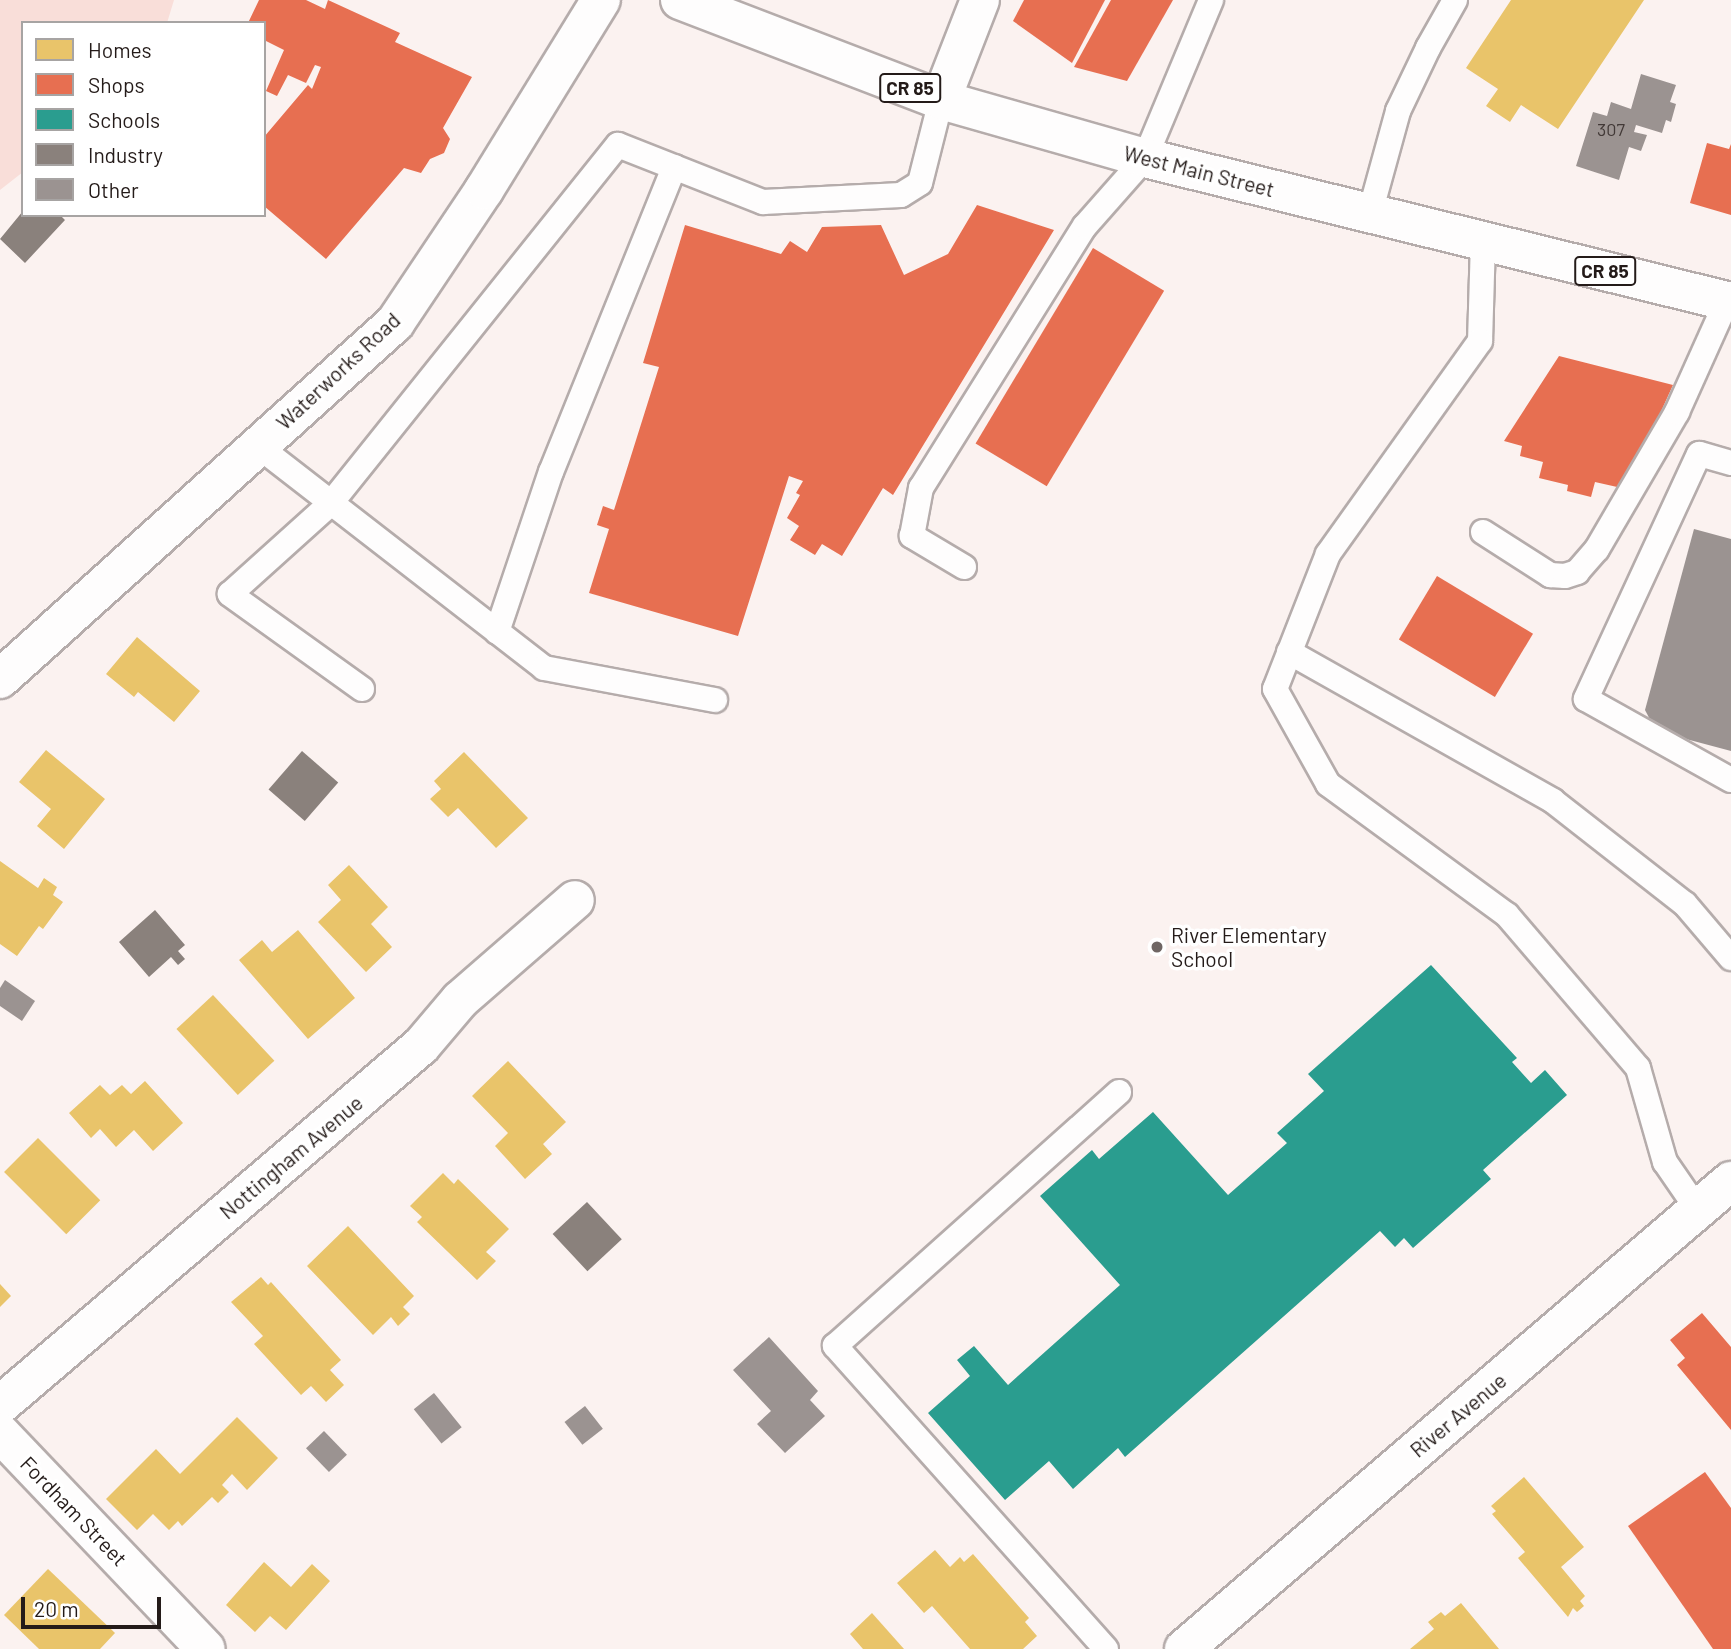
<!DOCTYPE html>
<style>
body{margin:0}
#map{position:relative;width:1731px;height:1649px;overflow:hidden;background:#fbf2f0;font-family:Barlow,sans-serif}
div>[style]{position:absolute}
.green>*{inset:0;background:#f9ded9}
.homes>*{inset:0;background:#e9c46a;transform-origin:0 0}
.shops>*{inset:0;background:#e76f51;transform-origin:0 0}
.schools>*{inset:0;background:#2a9d8f}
.industry>*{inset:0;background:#8a817c;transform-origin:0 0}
.building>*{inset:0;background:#9b9391;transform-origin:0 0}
.roads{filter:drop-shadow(2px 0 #b5acab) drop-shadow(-2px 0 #b5acab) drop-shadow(0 2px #b5acab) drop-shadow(0 -2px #b5acab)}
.lane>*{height:24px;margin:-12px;padding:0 12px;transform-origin:12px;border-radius:12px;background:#fefdfd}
.street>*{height:38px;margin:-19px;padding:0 19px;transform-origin:19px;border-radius:19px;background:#fefdfd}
.primary>*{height:38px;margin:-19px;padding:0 19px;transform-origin:19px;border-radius:19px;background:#fefdfd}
.dots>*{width:19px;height:19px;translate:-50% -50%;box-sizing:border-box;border:4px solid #fff;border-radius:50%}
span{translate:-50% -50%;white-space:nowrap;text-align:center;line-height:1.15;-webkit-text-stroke:7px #fff;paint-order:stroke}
.number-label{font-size:18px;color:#423937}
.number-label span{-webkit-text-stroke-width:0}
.shield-label span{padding:2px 5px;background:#fff;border:2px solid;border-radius:5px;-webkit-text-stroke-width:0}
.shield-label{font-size:19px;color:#241b19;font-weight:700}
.street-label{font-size:21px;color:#241b19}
.poi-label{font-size:21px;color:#241b19}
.left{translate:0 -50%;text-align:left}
.legend{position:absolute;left:21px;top:21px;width:245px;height:196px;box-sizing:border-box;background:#fff;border:2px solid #a7a4a3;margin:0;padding:9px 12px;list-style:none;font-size:21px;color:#241b19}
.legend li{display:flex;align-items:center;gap:14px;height:35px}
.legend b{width:35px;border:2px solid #a7a4a3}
.scale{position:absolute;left:21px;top:1597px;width:140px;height:32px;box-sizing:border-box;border:4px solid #241b19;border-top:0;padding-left:9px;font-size:21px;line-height:24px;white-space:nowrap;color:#241b19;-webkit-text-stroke:5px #fff;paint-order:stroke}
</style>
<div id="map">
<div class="green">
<div style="clip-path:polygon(0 0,174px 0,167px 23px,23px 23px,23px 172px,0 190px)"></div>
</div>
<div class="homes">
<div style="clip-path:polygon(1511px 0,1644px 0,1558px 129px,1521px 105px,1510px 122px,1486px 106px,1498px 89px,1466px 68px)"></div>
<div style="clip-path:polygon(137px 637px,200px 691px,174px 722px,138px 692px,134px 697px,106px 674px)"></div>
<div style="clip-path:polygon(46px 750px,105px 799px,64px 849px,37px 826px,51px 809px,19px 782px)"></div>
<div style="clip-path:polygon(464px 752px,528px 818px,496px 848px,458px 808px,448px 817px,430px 799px,441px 789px,434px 781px)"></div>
<div style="clip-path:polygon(0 861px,38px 888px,44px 878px,57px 887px,53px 895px,63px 902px,43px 929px,39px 926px,17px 956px,0 944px)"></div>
<div style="clip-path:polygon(349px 865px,388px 907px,371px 924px,392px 947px,366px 972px,318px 922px,341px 900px,328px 885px)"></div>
<div style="clip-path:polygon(298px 930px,355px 998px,308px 1039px,239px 960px,262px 940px,272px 952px)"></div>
<div style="left:213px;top:995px;width:90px;height:50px;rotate:47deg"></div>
<div style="clip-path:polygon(508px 1061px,566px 1122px,543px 1144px,552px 1154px,525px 1179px,495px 1146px,508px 1133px,472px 1096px)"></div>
<div style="clip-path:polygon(145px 1081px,183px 1123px,153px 1151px,134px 1130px,116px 1147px,100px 1129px,91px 1138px,69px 1113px,100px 1085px,110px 1095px,122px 1085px,131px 1094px)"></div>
<div style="left:38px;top:1138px;width:88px;height:48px;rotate:45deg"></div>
<div style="clip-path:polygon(443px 1173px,454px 1184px,458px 1179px,509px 1229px,486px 1252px,496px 1261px,477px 1280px,417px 1222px,422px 1217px,410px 1206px)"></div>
<div style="clip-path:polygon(348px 1226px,414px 1296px,403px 1307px,410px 1314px,398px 1326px,391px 1317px,373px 1335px,307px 1266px)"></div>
<div style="clip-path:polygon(261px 1277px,268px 1285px,271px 1282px,341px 1360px,330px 1370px,344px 1385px,326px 1402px,311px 1386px,301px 1395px,254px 1344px,263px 1336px,231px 1302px)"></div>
<div style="clip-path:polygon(0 1284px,11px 1296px,0 1307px)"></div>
<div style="clip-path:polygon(237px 1417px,278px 1458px,247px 1490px,232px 1474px,222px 1485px,229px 1492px,218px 1503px,212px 1497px,182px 1526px,178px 1521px,169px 1530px,153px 1514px,137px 1530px,106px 1499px,156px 1449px,180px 1474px)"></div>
<div style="clip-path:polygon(1524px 1477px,1584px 1547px,1561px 1567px,1585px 1596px,1580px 1601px,1584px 1606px,1577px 1612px,1573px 1608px,1568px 1617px,1518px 1558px,1525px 1552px,1492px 1514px,1496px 1511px,1491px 1506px)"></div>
<div style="clip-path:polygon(935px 1550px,950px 1567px,960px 1557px,964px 1562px,973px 1554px,1029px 1618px,1025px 1622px,1037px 1636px,1023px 1649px,970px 1649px,932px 1606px,924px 1613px,897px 1583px)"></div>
<div style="clip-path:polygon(264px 1562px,291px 1587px,312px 1564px,330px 1581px,286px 1630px,270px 1616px,255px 1632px,226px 1605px)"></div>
<div style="clip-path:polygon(48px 1569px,115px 1633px,100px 1649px,39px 1649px,4px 1615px)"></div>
<div style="clip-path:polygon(1461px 1603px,1499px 1649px,1410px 1649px,1434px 1629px,1428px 1622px,1441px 1612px,1445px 1616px)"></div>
<div style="clip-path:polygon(872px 1613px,904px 1649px,863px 1649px,850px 1634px)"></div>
</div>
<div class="shops">
<div style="clip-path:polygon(259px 0,306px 0,325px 9px,328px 0,400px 33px,395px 42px,472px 77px,443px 128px,450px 139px,444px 153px,430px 159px,421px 173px,404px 168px,326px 259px,264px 206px,264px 137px,308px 85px,312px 89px,321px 67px,315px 65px,306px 83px,288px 75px,277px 96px,266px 91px,284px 50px,264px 40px,264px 23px,248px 23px)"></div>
<div style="clip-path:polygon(1024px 0,1105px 0,1072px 63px,1013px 21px)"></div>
<div style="clip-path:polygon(1111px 0,1173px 0,1127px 81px,1074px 67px)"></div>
<div style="clip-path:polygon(1707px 143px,1729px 149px,1731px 144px,1731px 215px,1690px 203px)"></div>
<div style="clip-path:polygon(977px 205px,1054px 230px,893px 495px,883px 488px,842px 556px,822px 544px,815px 555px,790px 540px,799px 526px,787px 518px,800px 495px,796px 493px,803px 481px,789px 476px,738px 636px,589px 593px,609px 529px,597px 525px,603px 506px,614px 510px,659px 367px,643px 363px,685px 225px,781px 254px,790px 241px,807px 252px,822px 227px,881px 225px,904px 275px,948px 254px)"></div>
<div style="left:1093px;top:248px;width:83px;height:228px;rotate:31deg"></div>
<div style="clip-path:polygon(1559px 356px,1673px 385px,1626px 489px,1595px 482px,1591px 497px,1567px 491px,1568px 485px,1539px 478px,1543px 462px,1520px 456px,1522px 446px,1504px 441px)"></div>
<div style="left:1437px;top:576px;width:112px;height:74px;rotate:31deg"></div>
<div style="clip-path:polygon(1702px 1313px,1731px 1347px,1731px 1430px,1677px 1365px,1685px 1358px,1670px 1340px)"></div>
<div style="clip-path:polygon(1705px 1472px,1731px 1508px,1731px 1649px,1713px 1649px,1628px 1526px)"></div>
</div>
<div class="schools">
<div style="clip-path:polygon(1431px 965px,1517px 1058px,1512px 1062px,1531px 1083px,1545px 1070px,1567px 1095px,1483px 1170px,1491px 1179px,1413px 1248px,1404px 1238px,1395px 1247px,1380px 1231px,1125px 1457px,1118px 1448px,1073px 1489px,1049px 1461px,1005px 1500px,928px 1413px,970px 1376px,957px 1360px,974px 1346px,1008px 1385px,1120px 1285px,1040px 1196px,1092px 1150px,1099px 1159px,1153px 1112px,1228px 1195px,1287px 1143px,1277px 1133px,1324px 1091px,1308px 1074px)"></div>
</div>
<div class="industry">
<div style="clip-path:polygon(23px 211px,23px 215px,60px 215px,65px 220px,25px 263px,0 239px)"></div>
<div style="left:302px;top:751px;width:48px;height:51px;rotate:41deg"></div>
<div style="clip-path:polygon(155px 910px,185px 945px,178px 951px,185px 959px,178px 965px,171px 957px,149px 977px,119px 942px)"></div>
<div style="left:587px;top:1202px;width:51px;height:47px;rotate:47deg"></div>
</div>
<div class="building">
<div style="clip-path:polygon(1641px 74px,1676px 85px,1670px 102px,1676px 104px,1671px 122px,1666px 120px,1662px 133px,1636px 125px,1634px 132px,1647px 135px,1641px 151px,1629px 147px,1619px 180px,1576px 166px,1593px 112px,1607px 116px,1611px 102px,1631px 109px)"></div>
<div style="clip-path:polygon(1694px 529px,1731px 539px,1731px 751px,1656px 731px,1645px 710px)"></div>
<div style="clip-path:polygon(5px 980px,35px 1001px,22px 1021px,0 1006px,0 988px)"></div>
<div style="clip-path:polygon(769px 1337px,818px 1391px,810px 1400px,825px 1416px,785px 1453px,757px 1424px,771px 1411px,733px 1370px)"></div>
<div style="left:434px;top:1393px;width:44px;height:26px;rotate:51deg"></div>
<div style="left:585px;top:1406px;width:29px;height:26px;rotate:52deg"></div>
<div style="left:324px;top:1431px;width:33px;height:25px;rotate:46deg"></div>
</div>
<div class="roads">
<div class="lane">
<div style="left:1370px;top:213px;width:106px;rotate:-74.6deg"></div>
<div style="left:1398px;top:111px;width:70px;rotate:-64.5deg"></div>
<div style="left:1428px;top:48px;width:55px;rotate:-60.6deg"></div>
<div style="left:1483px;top:241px;width:100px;rotate:91.7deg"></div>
<div style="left:1480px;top:341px;width:262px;rotate:125.5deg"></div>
<div style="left:1328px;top:554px;width:145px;rotate:111.4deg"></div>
<div style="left:1275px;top:689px;width:109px;rotate:60.8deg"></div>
<div style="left:1328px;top:784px;width:222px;rotate:36.2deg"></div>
<div style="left:1507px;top:915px;width:201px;rotate:49.4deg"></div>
<div style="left:1638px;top:1068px;width:98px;rotate:74deg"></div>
<div style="left:1665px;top:1162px;width:58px;rotate:55.5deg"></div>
<div style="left:258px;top:446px;width:362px;rotate:37.8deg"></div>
<div style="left:544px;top:668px;width:174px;rotate:10.6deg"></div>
<div style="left:1731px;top:463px;width:33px;rotate:-164deg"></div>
<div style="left:1699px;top:454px;width:270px;rotate:114.8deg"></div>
<div style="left:1586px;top:699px;width:166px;rotate:29.2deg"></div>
<div style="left:1483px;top:532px;width:80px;rotate:32.7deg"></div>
<div style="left:1550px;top:575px;width:15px;rotate:4deg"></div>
<div style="left:1565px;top:576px;width:13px;rotate:-18deg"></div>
<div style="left:1577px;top:572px;width:30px;rotate:-49deg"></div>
<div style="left:1597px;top:549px;width:159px;rotate:-59.7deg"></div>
<div style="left:1677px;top:412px;width:122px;rotate:-65.8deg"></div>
<div style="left:964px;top:567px;width:61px;rotate:-149.2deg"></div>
<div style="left:912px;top:536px;width:49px;rotate:-79.4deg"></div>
<div style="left:921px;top:488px;width:309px;rotate:-58deg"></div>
<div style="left:1085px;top:226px;width:91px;rotate:-48.6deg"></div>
<div style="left:1145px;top:158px;width:171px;rotate:-67.3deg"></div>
<div style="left:497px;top:632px;width:169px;rotate:-71.4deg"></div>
<div style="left:551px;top:472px;width:329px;rotate:-68deg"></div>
<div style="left:1289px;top:652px;width:303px;rotate:29.4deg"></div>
<div style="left:1553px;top:801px;width:167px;rotate:38deg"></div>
<div style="left:1685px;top:904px;width:71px;rotate:49.6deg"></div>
<div style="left:362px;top:689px;width:163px;rotate:-144.3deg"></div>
<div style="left:230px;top:594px;width:136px;rotate:-42deg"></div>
<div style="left:331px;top:503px;width:459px;rotate:-51.3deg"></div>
<div style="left:618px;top:145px;width:156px;rotate:21.5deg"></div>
<div style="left:763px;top:202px;width:138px;rotate:-2.9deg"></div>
<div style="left:901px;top:195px;width:22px;rotate:-32deg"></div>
<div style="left:920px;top:183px;width:86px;rotate:-75.8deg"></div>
<div style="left:1106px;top:1649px;width:407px;rotate:-131.8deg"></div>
<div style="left:835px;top:1346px;width:381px;rotate:-41.8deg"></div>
</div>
<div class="street">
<div style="left:941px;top:100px;width:107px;rotate:-68.7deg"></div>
<div style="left:0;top:679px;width:532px;rotate:-42.03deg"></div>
<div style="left:395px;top:323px;width:160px;rotate:-56.2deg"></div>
<div style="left:484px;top:190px;width:223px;rotate:-58.4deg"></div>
<div style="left:0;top:1405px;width:553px;rotate:-40.46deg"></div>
<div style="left:421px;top:1046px;width:60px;rotate:-49.7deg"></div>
<div style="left:460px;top:1000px;width:152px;rotate:-41deg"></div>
<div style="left:0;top:1433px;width:298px;rotate:46.4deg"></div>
<div style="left:1184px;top:1649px;width:720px;rotate:-40.55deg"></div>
</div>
<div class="primary">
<div style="left:680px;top:0;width:280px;rotate:21deg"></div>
<div style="left:941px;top:100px;width:212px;rotate:15.9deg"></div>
<div style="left:1145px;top:158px;width:603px;rotate:13.81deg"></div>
</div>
</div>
<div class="dots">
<div style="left:1157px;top:947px;background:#6f6664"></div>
</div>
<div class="number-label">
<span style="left:1611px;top:129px">307</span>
</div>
<div class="shield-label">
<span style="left:910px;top:88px">CR 85</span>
<span style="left:1605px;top:271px">CR 85</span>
</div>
<div class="street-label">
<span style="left:1199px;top:171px;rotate:14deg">West Main Street</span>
<span style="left:338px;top:371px;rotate:-43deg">Waterworks Road</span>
<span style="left:291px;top:1157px;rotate:-40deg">Nottingham Avenue</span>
<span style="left:1458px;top:1415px;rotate:-40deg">River Avenue</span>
<span style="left:74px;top:1511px;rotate:46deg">Fordham Street</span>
</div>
<div class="poi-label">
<span class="left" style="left:1171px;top:947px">River Elementary<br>School</span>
</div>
<ul class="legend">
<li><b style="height:19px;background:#e9c46a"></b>Homes</li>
<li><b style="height:19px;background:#e76f51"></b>Shops</li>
<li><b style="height:19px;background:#2a9d8f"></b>Schools</li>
<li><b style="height:19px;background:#8a817c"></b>Industry</li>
<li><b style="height:19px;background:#9b9391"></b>Other</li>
</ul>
<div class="scale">20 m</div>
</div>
